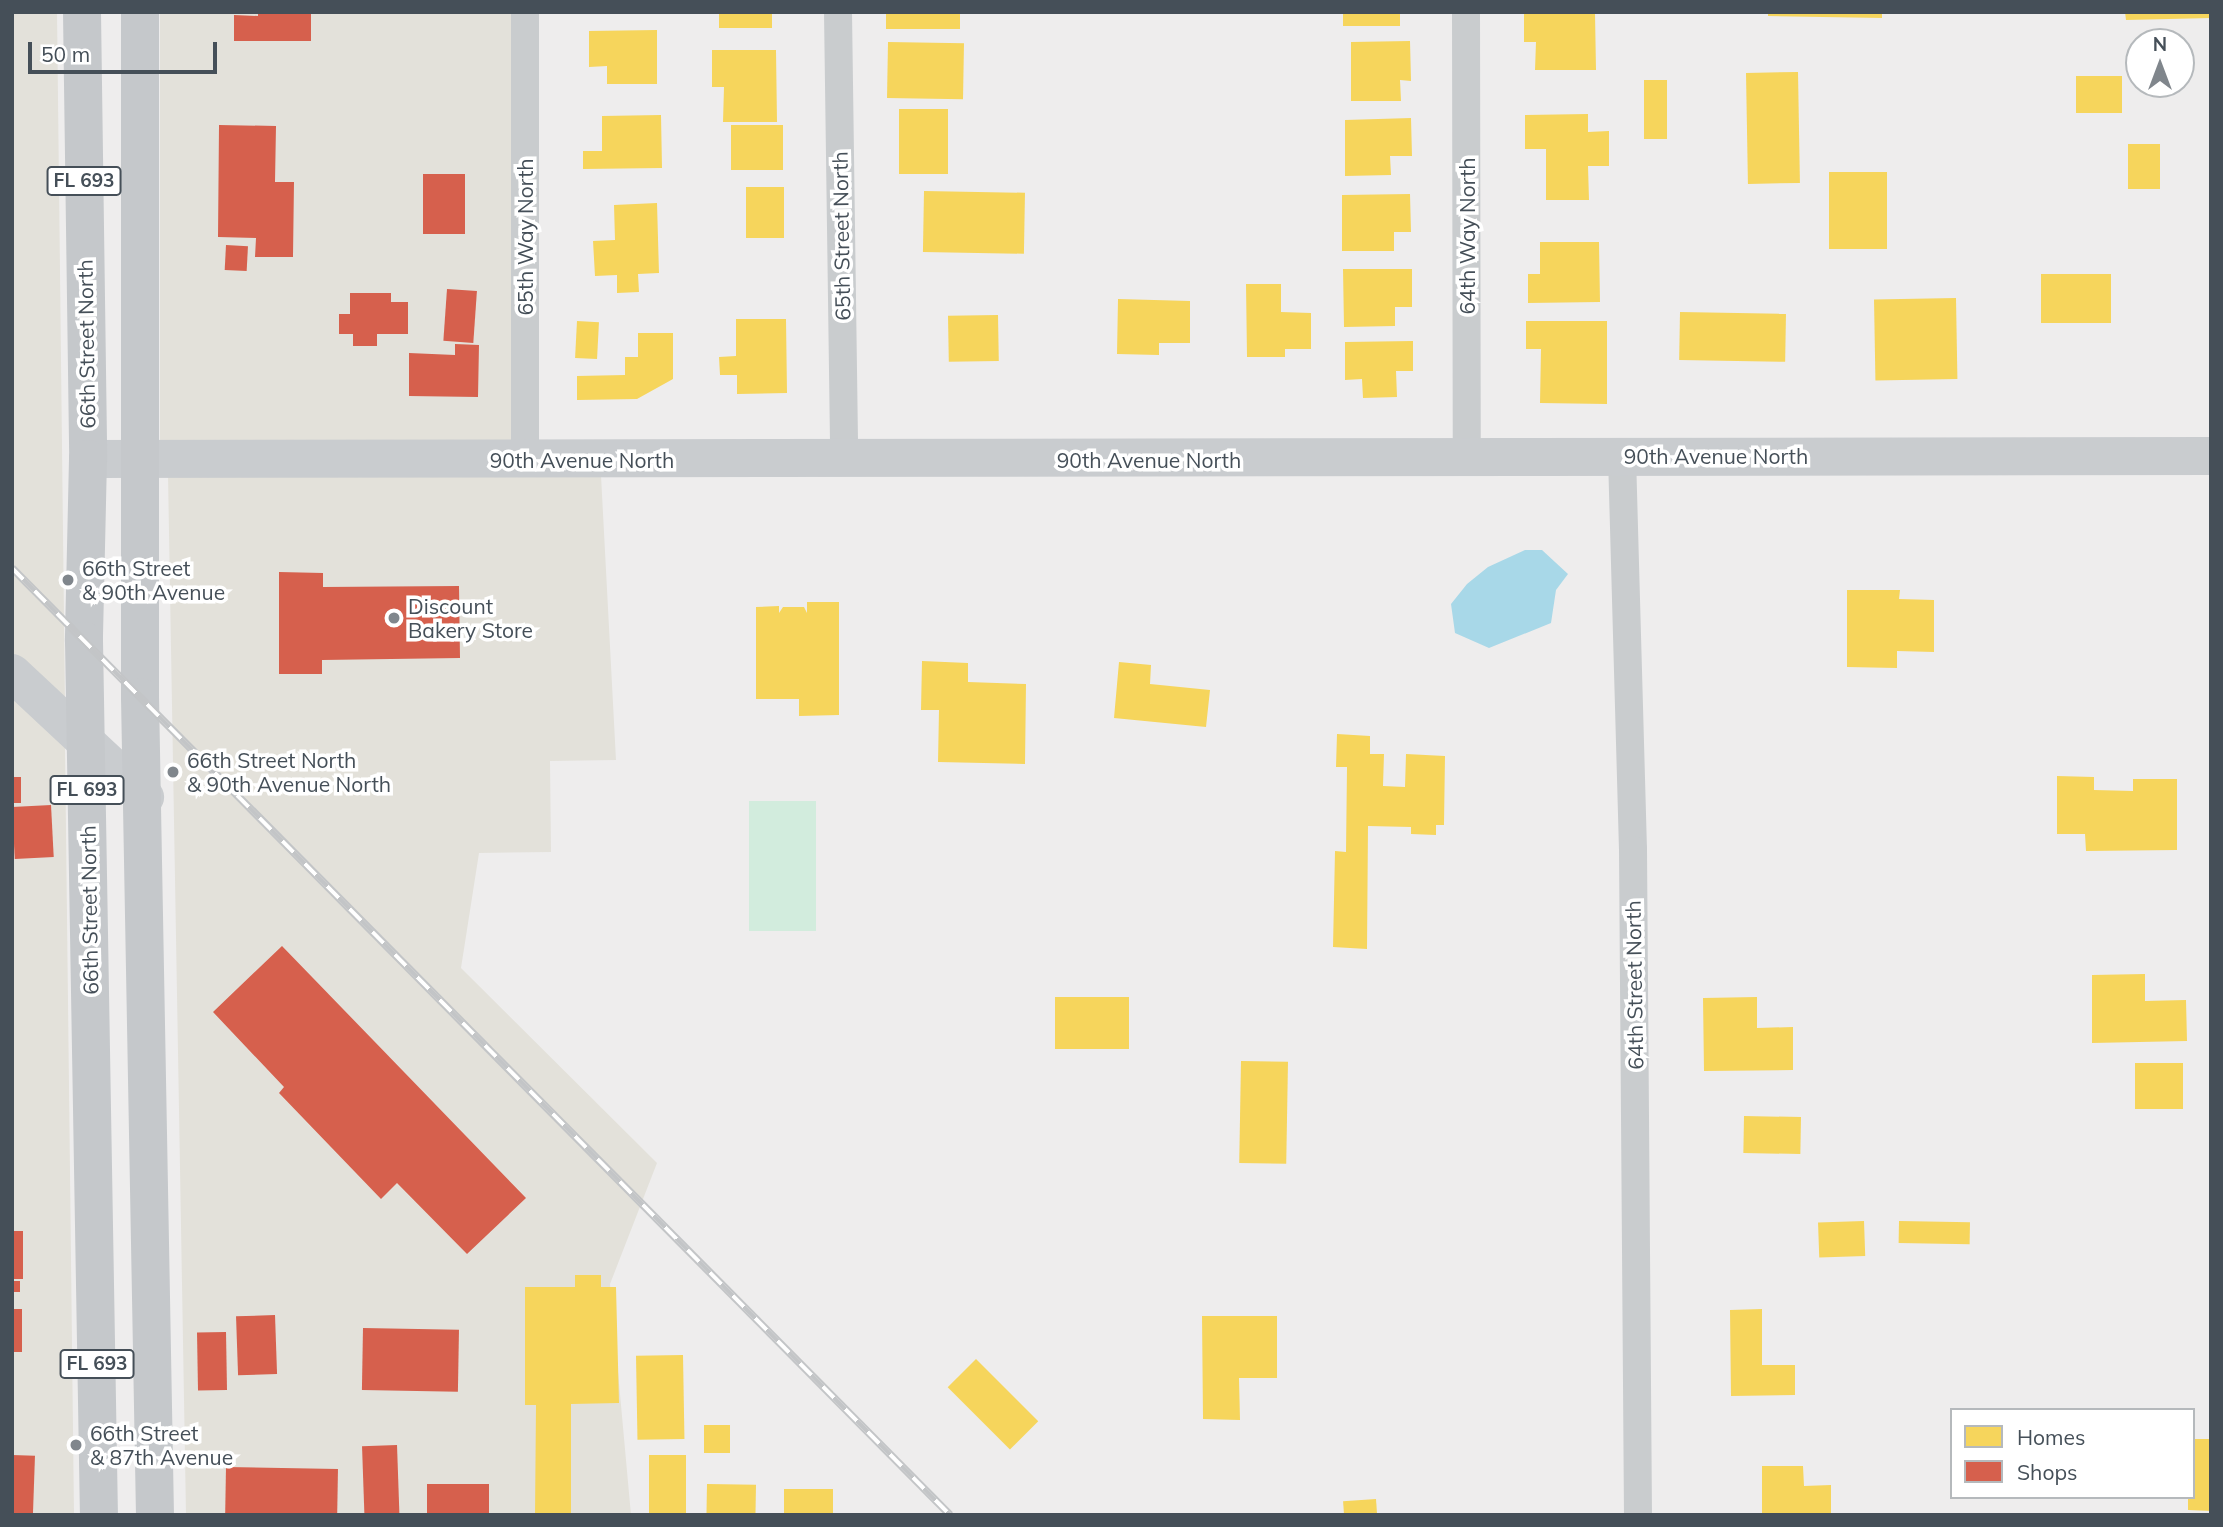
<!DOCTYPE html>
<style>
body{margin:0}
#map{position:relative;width:2223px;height:1527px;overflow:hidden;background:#eeeded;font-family:Mulish,sans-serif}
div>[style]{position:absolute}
.commercial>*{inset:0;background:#e3e1da;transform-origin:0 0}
.green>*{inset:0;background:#d2ecdd;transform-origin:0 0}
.water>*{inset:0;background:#a8d8e8}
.homes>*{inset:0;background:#f6d55c;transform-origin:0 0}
.shops>*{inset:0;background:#d6604d;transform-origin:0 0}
.street>*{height:28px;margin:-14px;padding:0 14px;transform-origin:14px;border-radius:14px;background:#c9ccce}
.secondary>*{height:38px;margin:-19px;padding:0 19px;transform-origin:19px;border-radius:19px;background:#c9cccf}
.primary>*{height:38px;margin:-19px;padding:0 19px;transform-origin:19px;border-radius:19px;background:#c5c8cb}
.rail>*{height:8px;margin-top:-4px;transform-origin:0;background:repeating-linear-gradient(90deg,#fff 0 16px,#c3c5c7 0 32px);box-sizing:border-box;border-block:2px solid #c3c5c7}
.dots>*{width:19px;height:19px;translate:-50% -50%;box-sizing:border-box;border:4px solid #fff;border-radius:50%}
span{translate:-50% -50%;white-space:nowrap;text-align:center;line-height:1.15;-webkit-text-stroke:7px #fff;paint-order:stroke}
.shield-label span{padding:2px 5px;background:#fff;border:2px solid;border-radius:5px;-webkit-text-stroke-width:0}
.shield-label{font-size:19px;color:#454f58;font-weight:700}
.street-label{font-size:21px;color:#454f58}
.poi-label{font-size:21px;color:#454f58}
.left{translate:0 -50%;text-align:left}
.frame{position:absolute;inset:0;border:14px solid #454f58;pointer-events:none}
.legend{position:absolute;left:1950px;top:1408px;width:245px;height:91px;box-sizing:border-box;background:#fff;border:2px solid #b5b9bc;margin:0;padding:9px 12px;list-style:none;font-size:21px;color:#454f58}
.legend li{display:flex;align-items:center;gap:14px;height:35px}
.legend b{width:35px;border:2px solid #b5b9bc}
.north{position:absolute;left:2125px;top:28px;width:70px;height:70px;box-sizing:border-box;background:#fff;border:2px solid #b5b9bc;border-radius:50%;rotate:0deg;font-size:19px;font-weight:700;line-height:28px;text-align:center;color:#454f58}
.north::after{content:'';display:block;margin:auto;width:24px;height:32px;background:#80868c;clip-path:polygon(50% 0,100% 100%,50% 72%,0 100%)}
.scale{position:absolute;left:28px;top:42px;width:189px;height:32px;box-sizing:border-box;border:4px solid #454f58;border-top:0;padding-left:9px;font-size:21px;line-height:24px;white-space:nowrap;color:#454f58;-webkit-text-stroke:5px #fff;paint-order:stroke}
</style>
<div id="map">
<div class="commercial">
<div style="clip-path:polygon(12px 12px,57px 12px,65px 706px,12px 654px)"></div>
<div style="left:160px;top:12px;width:352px;height:433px"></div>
<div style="clip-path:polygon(168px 474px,601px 475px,616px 760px,550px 761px,551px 852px,479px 853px,461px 968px,657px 1163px,610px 1284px,631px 1515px,186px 1515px)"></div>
<div style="clip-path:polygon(12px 693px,65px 745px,74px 1515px,12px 1515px)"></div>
</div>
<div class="green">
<div style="left:749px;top:801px;width:67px;height:130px"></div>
</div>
<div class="water">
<div style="clip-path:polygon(1525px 550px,1542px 550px,1568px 574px,1556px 590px,1551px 623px,1489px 648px,1455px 633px,1451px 604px,1467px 584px,1488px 567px)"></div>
</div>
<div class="homes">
<div style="left:719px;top:12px;width:53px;height:16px"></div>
<div style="left:886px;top:12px;width:74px;height:17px"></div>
<div style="left:1343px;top:12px;width:57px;height:14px"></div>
<div style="clip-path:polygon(1768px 12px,1882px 12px,1882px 18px,1768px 16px)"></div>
<div style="clip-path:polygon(2125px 12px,2211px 12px,2211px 18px,2126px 20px)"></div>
<div style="clip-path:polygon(1595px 13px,1596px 70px,1535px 70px,1536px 42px,1524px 42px,1524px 14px)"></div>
<div style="clip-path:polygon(657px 30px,657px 84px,607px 84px,607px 66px,589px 67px,589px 31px)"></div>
<div style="clip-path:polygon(1410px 41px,1411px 81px,1400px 80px,1401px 101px,1351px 101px,1351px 42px)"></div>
<div style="left:888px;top:42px;width:76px;height:56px;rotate:1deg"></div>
<div style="clip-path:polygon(712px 50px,776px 50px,777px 122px,723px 122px,724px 87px,712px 87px)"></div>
<div style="left:1798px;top:72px;width:111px;height:52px;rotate:89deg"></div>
<div style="left:2122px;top:76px;width:37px;height:46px;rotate:90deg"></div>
<div style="left:1644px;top:80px;width:23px;height:59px"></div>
<div style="left:899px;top:109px;width:49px;height:65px"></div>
<div style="clip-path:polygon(1588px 114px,1588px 132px,1609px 131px,1609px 166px,1588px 166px,1589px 200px,1546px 200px,1546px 149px,1525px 149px,1525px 115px)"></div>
<div style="clip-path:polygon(661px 115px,662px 168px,583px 169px,583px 151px,602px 151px,602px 116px)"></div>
<div style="clip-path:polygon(1411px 118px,1412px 156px,1390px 156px,1391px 175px,1345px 176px,1345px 120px)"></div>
<div style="left:731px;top:125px;width:52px;height:45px"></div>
<div style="left:2128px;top:144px;width:32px;height:45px"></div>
<div style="left:1829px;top:172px;width:58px;height:77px"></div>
<div style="left:746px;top:187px;width:38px;height:51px"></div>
<div style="left:924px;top:191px;width:101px;height:61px;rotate:1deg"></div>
<div style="clip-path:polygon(1410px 194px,1411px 232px,1394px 232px,1394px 251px,1342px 251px,1342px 195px)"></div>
<div style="clip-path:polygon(657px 203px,659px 273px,638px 274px,639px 292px,617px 293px,617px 275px,595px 276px,593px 241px,615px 240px,614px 205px)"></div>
<div style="clip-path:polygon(1540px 242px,1599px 242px,1600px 302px,1528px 303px,1528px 274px,1540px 274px)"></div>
<div style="clip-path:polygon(1343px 269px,1412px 269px,1412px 307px,1395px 307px,1395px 326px,1344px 327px)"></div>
<div style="left:2041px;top:274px;width:70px;height:49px"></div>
<div style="clip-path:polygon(1246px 284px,1281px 284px,1281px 312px,1311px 313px,1311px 349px,1285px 349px,1285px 357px,1247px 357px)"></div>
<div style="left:1956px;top:298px;width:81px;height:82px;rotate:89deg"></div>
<div style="clip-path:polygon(1118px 299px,1190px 301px,1190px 343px,1159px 343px,1159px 355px,1117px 354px)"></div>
<div style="left:1680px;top:312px;width:106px;height:48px;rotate:1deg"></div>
<div style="left:998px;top:315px;width:46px;height:50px;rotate:89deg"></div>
<div style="clip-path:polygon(736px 319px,786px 319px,787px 393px,737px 394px,737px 375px,720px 375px,719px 357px,736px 356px)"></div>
<div style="left:577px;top:321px;width:22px;height:37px;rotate:3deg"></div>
<div style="clip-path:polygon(1526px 321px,1607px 321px,1607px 404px,1540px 403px,1541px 349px,1526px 349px)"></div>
<div style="clip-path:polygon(638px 333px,673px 333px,673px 379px,637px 399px,577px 400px,577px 376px,625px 375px,625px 357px,638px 357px)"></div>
<div style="clip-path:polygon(1413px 341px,1413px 371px,1396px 371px,1397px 397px,1363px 398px,1362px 379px,1345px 380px,1345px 342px)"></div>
<div style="clip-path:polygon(1847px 590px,1900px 590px,1899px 599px,1934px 600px,1934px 652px,1897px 651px,1897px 668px,1847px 667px)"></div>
<div style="clip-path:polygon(807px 602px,839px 602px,839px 715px,799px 716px,799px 699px,756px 699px,756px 607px,779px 606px,779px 613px,783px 607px,804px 607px,807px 613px)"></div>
<div style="clip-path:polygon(922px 661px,968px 663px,968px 682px,1026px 684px,1025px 764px,938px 762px,939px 710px,921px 710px)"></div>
<div style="clip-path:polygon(1119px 662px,1151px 665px,1150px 684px,1210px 690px,1206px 727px,1114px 718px)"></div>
<div style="clip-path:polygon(1337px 734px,1370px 736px,1370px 754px,1384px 754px,1383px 786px,1405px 787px,1406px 754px,1445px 756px,1444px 825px,1436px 825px,1436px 835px,1411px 834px,1411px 827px,1368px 826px,1367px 949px,1333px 947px,1335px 851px,1346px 852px,1347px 767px,1336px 767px)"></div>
<div style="clip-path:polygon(2057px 776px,2094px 777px,2094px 790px,2133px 791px,2133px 779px,2177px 779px,2177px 850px,2086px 851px,2085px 834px,2057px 834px)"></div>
<div style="clip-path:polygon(2145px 974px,2145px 1001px,2186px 1000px,2187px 1041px,2092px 1043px,2092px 975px)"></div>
<div style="left:1055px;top:997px;width:74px;height:52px"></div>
<div style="clip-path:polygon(1757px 997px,1757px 1028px,1793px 1027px,1793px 1070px,1704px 1071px,1703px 998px)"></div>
<div style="left:1241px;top:1061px;width:47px;height:102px;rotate:1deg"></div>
<div style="left:2135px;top:1063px;width:48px;height:46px"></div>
<div style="left:1744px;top:1116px;width:57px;height:37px;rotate:1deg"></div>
<div style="left:1864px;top:1221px;width:35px;height:46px;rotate:88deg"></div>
<div style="left:1899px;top:1221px;width:71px;height:22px;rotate:1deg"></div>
<div style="clip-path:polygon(575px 1275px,601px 1275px,601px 1287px,616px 1287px,619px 1403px,571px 1404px,571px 1515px,535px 1515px,536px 1405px,525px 1405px,525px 1287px,575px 1287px)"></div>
<div style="clip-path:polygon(1762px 1309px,1762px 1365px,1795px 1365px,1795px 1395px,1731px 1396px,1730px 1310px)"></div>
<div style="clip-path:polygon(1202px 1316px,1277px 1316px,1277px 1378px,1239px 1378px,1240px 1420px,1203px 1419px)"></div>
<div style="left:683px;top:1355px;width:84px;height:47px;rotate:89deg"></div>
<div style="left:976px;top:1359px;width:88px;height:40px;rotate:45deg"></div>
<div style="left:704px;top:1425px;width:26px;height:28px"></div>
<div style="clip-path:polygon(2193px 1439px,2211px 1439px,2211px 1511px,2188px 1510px,2188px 1497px,2193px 1497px)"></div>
<div style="left:649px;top:1455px;width:37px;height:60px"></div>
<div style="clip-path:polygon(1762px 1466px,1803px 1466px,1804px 1486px,1831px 1485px,1831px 1515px,1762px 1515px)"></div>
<div style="left:707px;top:1484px;width:49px;height:31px;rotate:1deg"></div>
<div style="left:833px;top:1489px;width:26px;height:49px;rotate:90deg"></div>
<div style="left:1376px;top:1499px;width:16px;height:33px;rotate:86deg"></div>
</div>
<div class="shops">
<div style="clip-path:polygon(258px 12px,311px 12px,311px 41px,234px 41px,234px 15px,258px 16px)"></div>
<div style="clip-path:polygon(219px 125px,276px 126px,275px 182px,294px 182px,293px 257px,255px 257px,256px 238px,218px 237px)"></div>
<div style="left:423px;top:174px;width:42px;height:60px"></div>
<div style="left:226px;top:245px;width:22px;height:25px;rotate:3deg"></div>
<div style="left:447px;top:289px;width:30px;height:52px;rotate:4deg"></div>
<div style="clip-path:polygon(350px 293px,391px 293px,391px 302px,408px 302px,408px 334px,377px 334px,377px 346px,353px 346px,353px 334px,339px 334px,339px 314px,350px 314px)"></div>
<div style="clip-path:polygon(455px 344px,479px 345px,478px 397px,409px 396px,409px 353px,455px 355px)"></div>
<div style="clip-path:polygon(279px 572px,323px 573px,323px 587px,459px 586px,460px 658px,322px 660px,322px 674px,279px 674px)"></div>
<div style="left:12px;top:777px;width:9px;height:26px"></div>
<div style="left:51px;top:805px;width:52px;height:39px;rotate:87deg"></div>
<div style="clip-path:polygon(282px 946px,526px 1198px,467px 1254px,397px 1183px,381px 1199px,279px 1093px,284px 1087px,213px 1012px)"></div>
<div style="left:12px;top:1231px;width:11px;height:48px"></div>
<div style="left:12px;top:1281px;width:8px;height:11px"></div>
<div style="left:12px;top:1309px;width:10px;height:43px"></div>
<div style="left:275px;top:1315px;width:59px;height:39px;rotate:88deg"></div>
<div style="left:363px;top:1328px;width:96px;height:62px;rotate:1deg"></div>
<div style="left:226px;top:1332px;width:58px;height:29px;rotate:89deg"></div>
<div style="left:397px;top:1445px;width:69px;height:35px;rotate:88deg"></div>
<div style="left:12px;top:1455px;width:23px;height:60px;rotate:2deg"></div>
<div style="left:226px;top:1467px;width:112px;height:48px;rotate:1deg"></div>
<div style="left:427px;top:1484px;width:62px;height:31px"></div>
</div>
<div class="street">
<div style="left:525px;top:12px;width:449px;rotate:90deg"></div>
<div style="left:838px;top:12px;width:447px;rotate:89.2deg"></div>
<div style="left:1466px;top:12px;width:448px;rotate:89.9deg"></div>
<div style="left:1622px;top:456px;width:394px;rotate:88.4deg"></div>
<div style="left:1633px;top:850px;width:665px;rotate:89.57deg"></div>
</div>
<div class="secondary">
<div style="left:88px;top:459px;width:2123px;rotate:-0.08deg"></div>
<div style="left:12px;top:673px;width:182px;rotate:43deg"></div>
</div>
<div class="primary">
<div style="left:82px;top:12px;width:447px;rotate:89.2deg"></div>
<div style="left:88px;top:459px;width:182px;rotate:91.3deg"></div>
<div style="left:84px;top:641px;width:874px;rotate:89.02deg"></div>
<div style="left:140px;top:12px;width:685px;rotate:90deg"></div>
<div style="left:140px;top:697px;width:818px;rotate:88.95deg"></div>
</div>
<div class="rail">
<div style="left:12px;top:568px;width:1333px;rotate:45.27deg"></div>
</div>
<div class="dots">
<div style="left:68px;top:580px;background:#80868c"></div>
<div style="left:394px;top:618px;background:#80868c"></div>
<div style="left:173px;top:772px;background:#80868c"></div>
<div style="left:76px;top:1445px;background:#80868c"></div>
</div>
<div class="shield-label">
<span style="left:84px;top:181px">FL 693</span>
<span style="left:87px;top:790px">FL 693</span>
<span style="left:97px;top:1364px">FL 693</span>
</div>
<div class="street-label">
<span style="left:841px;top:236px;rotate:-91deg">65th Street North</span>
<span style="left:1467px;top:236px;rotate:-90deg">64th Way North</span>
<span style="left:525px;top:237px;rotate:-90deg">65th Way North</span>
<span style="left:86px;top:344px;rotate:-91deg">66th Street North</span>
<span style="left:1716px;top:456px">90th Avenue North</span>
<span style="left:582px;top:460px">90th Avenue North</span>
<span style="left:1149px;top:460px">90th Avenue North</span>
<span style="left:89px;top:910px;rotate:-91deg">66th Street North</span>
<span style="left:1634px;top:985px;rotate:-91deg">64th Street North</span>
</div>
<div class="poi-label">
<span class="left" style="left:82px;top:580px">66th Street<br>&amp; 90th Avenue</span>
<span class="left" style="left:408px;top:618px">Discount<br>Bakery Store</span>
<span class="left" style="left:187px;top:772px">66th Street North<br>&amp; 90th Avenue North</span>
<span class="left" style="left:90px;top:1445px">66th Street<br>&amp; 87th Avenue</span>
</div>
<div class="frame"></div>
<ul class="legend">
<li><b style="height:19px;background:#f6d55c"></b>Homes</li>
<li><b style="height:19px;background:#d6604d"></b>Shops</li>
</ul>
<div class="north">N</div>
<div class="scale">50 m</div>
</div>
